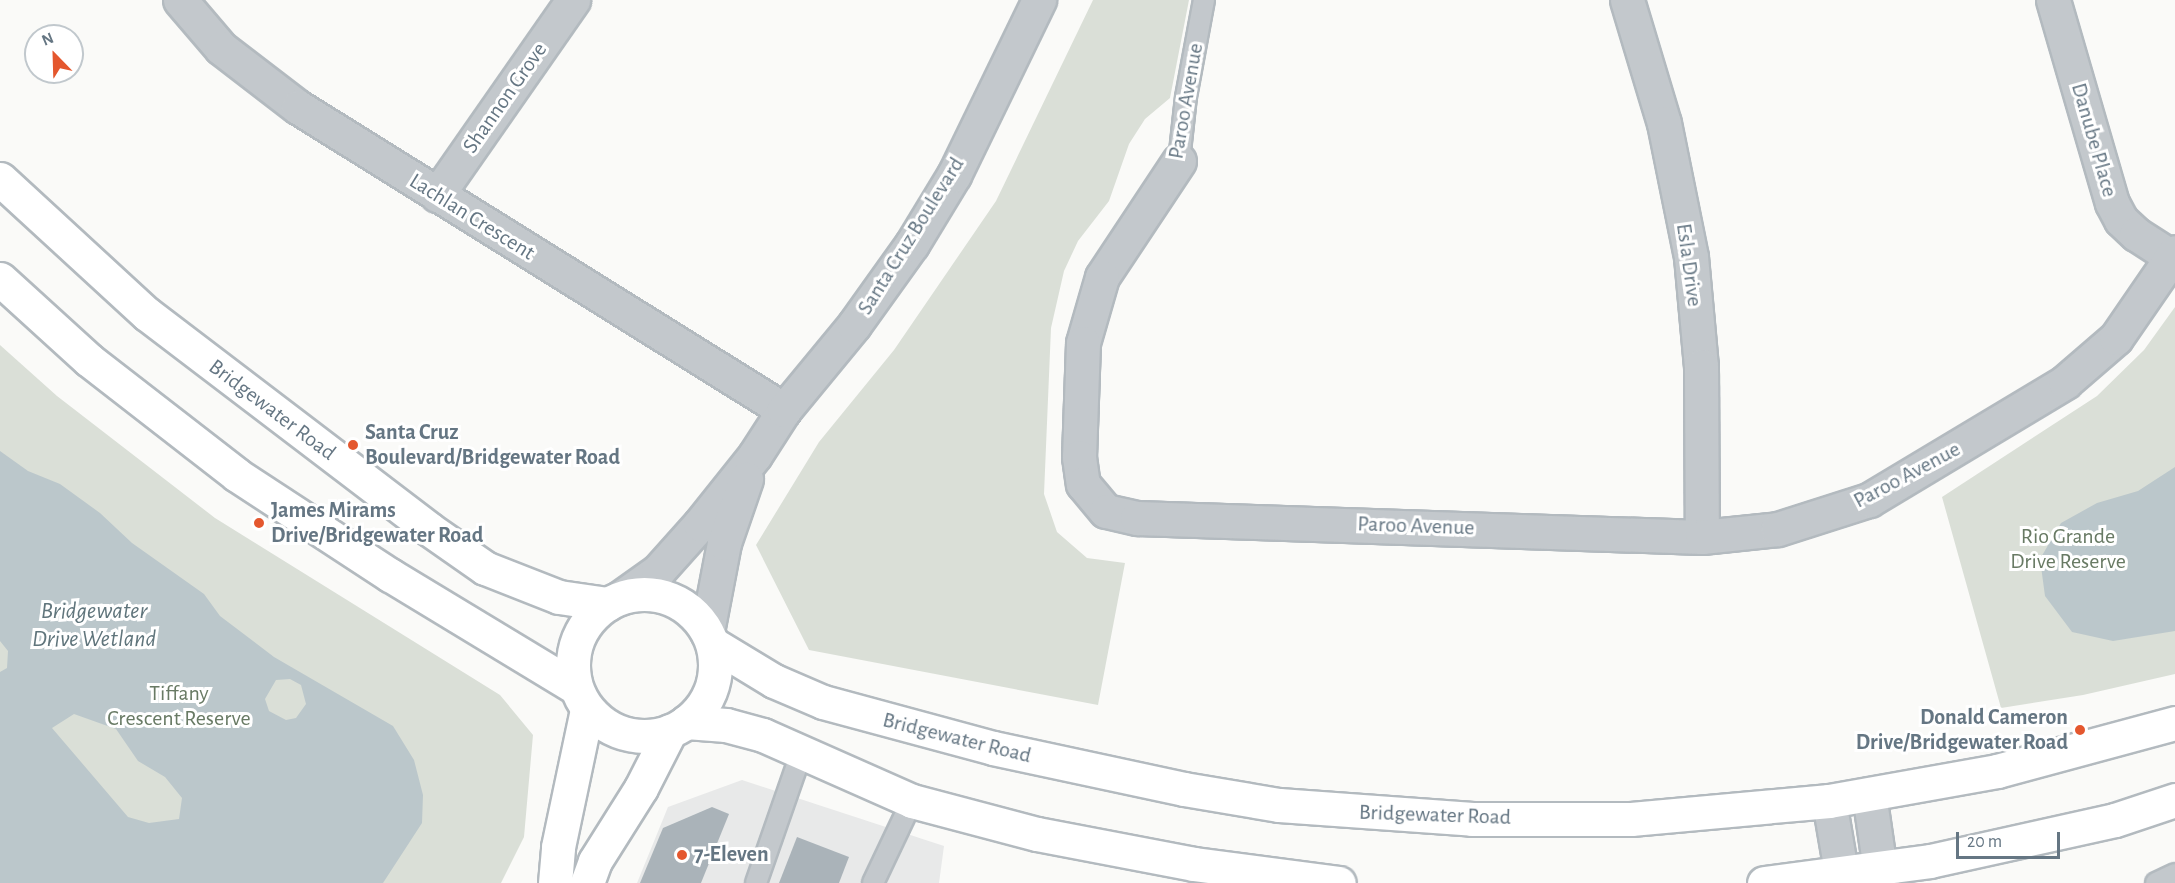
<!DOCTYPE html>
<style>
body{margin:0}
#map{position:relative;width:2175px;height:883px;overflow:hidden;background:#fafaf8;font-family:"Alegreya Sans",sans-serif}
div>[style]{position:absolute}
.built>*{inset:0;background:#e8e9e9}
.green>*{inset:0;background:#dadfd7}
.water>*{inset:0;background:#bbc7cb}
.building>*{inset:0;background:#aab3b9}
.roads{filter:drop-shadow(2px 0 #b3babf) drop-shadow(-2px 0 #b3babf) drop-shadow(0 2px #b3babf) drop-shadow(0 -2px #b3babf)}
.lane>*{height:20px;margin:-10px;padding:0 10px;transform-origin:10px;border-radius:10px;background:#c3c8cc}
.street>*{height:33px;margin:-16.5px;padding:0 16.5px;transform-origin:16.5px;border-radius:16.5px;background:#c3c8cc}
.secondary>*{height:33px;margin:-16.5px;padding:0 16.5px;transform-origin:16.5px;border-radius:16.5px;background:#fff}
.secondary>.ring{margin:-16.5px;padding:0;box-sizing:content-box;background:none;border:33px solid #fff;border-radius:50%}
.dots>*{width:16px;height:16px;translate:-50% -50%;box-sizing:border-box;border:3px solid #fff;border-radius:50%}
span{translate:-50% -50%;white-space:nowrap;text-align:center;line-height:1.15;-webkit-text-stroke:6px #fff;paint-order:stroke}
.street-label{font-size:22px;color:#657683}
.poi-label{font-size:22px;color:#657683;font-weight:700}
.left{translate:0 -50%;text-align:left}
.right{translate:-100% -50%;text-align:right}
.park-label{font-size:22px;color:#687a64}
.water-label{font-size:24px;color:#60757c;font-style:italic}
.north{position:absolute;left:24px;top:24px;width:60px;height:60px;box-sizing:border-box;background:#fff;border:2px solid #c1c8cd;border-radius:50%;rotate:337deg;font-size:16px;font-weight:700;line-height:24px;text-align:center;color:#657683}
.north::after{content:'';display:block;margin:auto;width:21px;height:27px;background:#e4572e;clip-path:polygon(50% 0,100% 100%,50% 72%,0 100%)}
.scale{position:absolute;left:1956px;top:832px;width:104px;height:27px;box-sizing:border-box;border:3px solid #657683;border-top:0;padding-left:8px;font-size:18px;line-height:21px;white-space:nowrap;color:#657683;-webkit-text-stroke:4px #fff;paint-order:stroke}
</style>
<div id="map">
<div class="built">
<div style="clip-path:polygon(742px 780px,944px 846px,939px 883px,637px 883px,668px 807px)"></div>
</div>
<div class="green">
<div style="clip-path:polygon(1093px 0,1189px 0,1170px 98px,1145px 119px,1129px 144px,1109px 201px,1078px 241px,1064px 271px,1051px 328px,1044px 494px,1057px 532px,1087px 558px,1125px 563px,1098px 705px,809px 650px,756px 545px,819px 442px,894px 350px,996px 201px)"></div>
<div style="clip-path:polygon(2175px 307px,2175px 674px,2083px 695px,2001px 708px,1942px 497px,2097px 396px,2144px 350px)"></div>
<div style="clip-path:polygon(0 345px,57px 396px,215px 518px,500px 695px,533px 735px,524px 837px,501px 883px,0 883px)"></div>
</div>
<div class="water">
<div style="clip-path:polygon(evenodd,0 451px,28px 471px,60px 484px,100px 513px,132px 543px,204px 594px,220px 616px,274px 657px,393px 726px,414px 760px,423px 795px,422px 823px,383px 883px,0 883px,0 672px,7px 668px,8px 651px,0 641px,0 451px,290px 679px,301px 685px,306px 704px,296px 718px,286px 720px,269px 711px,265px 699px,276px 680px,290px 679px,0 451px,74px 714px,116px 729px,138px 761px,165px 777px,182px 798px,179px 819px,149px 823px,128px 817px,52px 728px,74px 714px)"></div>
<div style="clip-path:polygon(2175px 467px,2175px 631px,2113px 641px,2072px 632px,2045px 596px,2040px 559px,2061px 523px,2097px 503px,2138px 491px)"></div>
</div>
<div class="building">
<div style="clip-path:polygon(712px 807px,729px 814px,701px 883px,640px 883px,663px 828px)"></div>
<div style="clip-path:polygon(797px 837px,849px 857px,839px 883px,779px 883px)"></div>
</div>
<div class="roads">
<div class="lane">
<div style="left:1179px;top:161px;width:64px;rotate:-83.8deg"></div>
<div style="left:1186px;top:97px;width:99px;rotate:-79.5deg"></div>
<div style="left:756px;top:883px;width:140px;rotate:-70.8deg"></div>
<div style="left:873px;top:883px;width:91px;rotate:-64.6deg"></div>
<div style="left:2156px;top:883px;width:21px;rotate:-25deg"></div>
</div>
<div class="street">
<div style="left:180px;top:0;width:63px;rotate:49.5deg"></div>
<div style="left:221px;top:48px;width:97px;rotate:37.5deg"></div>
<div style="left:298px;top:107px;width:573px;rotate:31.94deg"></div>
<div style="left:1627px;top:0;width:128px;rotate:73.3deg"></div>
<div style="left:1664px;top:123px;width:137px;rotate:78.6deg"></div>
<div style="left:1691px;top:257px;width:109px;rotate:84.8deg"></div>
<div style="left:1701px;top:366px;width:171px;rotate:89.7deg"></div>
<div style="left:2053px;top:0;width:211px;rotate:73.8deg"></div>
<div style="left:2112px;top:203px;width:19px;rotate:62deg"></div>
<div style="left:2121px;top:220px;width:21px;rotate:43deg"></div>
<div style="left:2136px;top:234px;width:40px;rotate:32.9deg"></div>
<div style="left:1179px;top:161px;width:139px;rotate:123.6deg"></div>
<div style="left:1102px;top:277px;width:69px;rotate:106.1deg"></div>
<div style="left:1083px;top:343px;width:114px;rotate:92deg"></div>
<div style="left:1079px;top:457px;width:27px;rotate:82deg"></div>
<div style="left:1083px;top:484px;width:35px;rotate:50deg"></div>
<div style="left:1106px;top:511px;width:32px;rotate:13deg"></div>
<div style="left:1137px;top:518px;width:565px;rotate:1.93deg"></div>
<div style="left:1702px;top:537px;width:76px;rotate:-6deg"></div>
<div style="left:1778px;top:529px;width:96px;rotate:-17.7deg"></div>
<div style="left:1869px;top:500px;width:229px;rotate:-31deg"></div>
<div style="left:2065px;top:382px;width:67px;rotate:-40.8deg"></div>
<div style="left:2116px;top:338px;width:104px;rotate:-55.5deg"></div>
<div style="left:437px;top:195px;width:238px;rotate:-55.1deg"></div>
<div style="left:620px;top:598px;width:47px;rotate:-35.4deg"></div>
<div style="left:658px;top:571px;width:63px;rotate:-48.2deg"></div>
<div style="left:700px;top:524px;width:88px;rotate:-51.4deg"></div>
<div style="left:755px;top:455px;width:54px;rotate:-57.2deg"></div>
<div style="left:784px;top:410px;width:110px;rotate:-50.5deg"></div>
<div style="left:854px;top:325px;width:100px;rotate:-54.4deg"></div>
<div style="left:912px;top:244px;width:81px;rotate:-58.7deg"></div>
<div style="left:954px;top:175px;width:195px;rotate:-64.1deg"></div>
<div style="left:707px;top:632px;width:91px;rotate:-79.2deg"></div>
<div style="left:724px;top:543px;width:68px;rotate:-71deg"></div>
<div style="left:1869px;top:794px;width:90px;rotate:81.7deg"></div>
<div style="left:1829px;top:801px;width:83px;rotate:80.3deg"></div>
</div>
<div class="secondary">
<div style="left:0;top:179px;width:200px;rotate:42.6deg"></div>
<div style="left:147px;top:314px;width:355px;rotate:37.3deg"></div>
<div style="left:429px;top:529px;width:68px;rotate:34.9deg"></div>
<div style="left:485px;top:568px;width:79px;rotate:21.4deg"></div>
<div style="left:559px;top:597px;width:49px;rotate:8.3deg"></div>
<div style="left:0;top:279px;width:120px;rotate:42.3deg"></div>
<div style="left:89px;top:360px;width:187px;rotate:37.8deg"></div>
<div style="left:237px;top:475px;width:183px;rotate:33.2deg"></div>
<div style="left:390px;top:575px;width:216px;rotate:31.2deg"></div>
<div class="ring" style="left:573px;top:594px;width:109px;height:109px"></div>
<div style="left:713px;top:644px;width:71px;rotate:31.2deg"></div>
<div style="left:774px;top:681px;width:53px;rotate:23.2deg"></div>
<div style="left:823px;top:702px;width:176px;rotate:15.1deg"></div>
<div style="left:993px;top:748px;width:195px;rotate:12.1deg"></div>
<div style="left:1184px;top:789px;width:96px;rotate:9.6deg"></div>
<div style="left:1279px;top:805px;width:194px;rotate:4.1deg"></div>
<div style="left:1472px;top:819px;width:159px"></div>
<div style="left:1631px;top:819px;width:199px;rotate:-5.2deg"></div>
<div style="left:1829px;top:801px;width:171px;rotate:-10.1deg"></div>
<div style="left:1997px;top:771px;width:184px;rotate:-15.1deg"></div>
<div style="left:686px;top:722px;width:40px;rotate:4.3deg"></div>
<div style="left:726px;top:725px;width:38px;rotate:15deg"></div>
<div style="left:763px;top:735px;width:163px;rotate:23.9deg"></div>
<div style="left:912px;top:801px;width:129px;rotate:14.8deg"></div>
<div style="left:1037px;top:834px;width:160px;rotate:10.8deg"></div>
<div style="left:1194px;top:864px;width:146px;rotate:7.5deg"></div>
<div style="left:555px;top:883px;width:36px;rotate:-85deg"></div>
<div style="left:558px;top:847px;width:141px;rotate:-78.1deg"></div>
<div style="left:587px;top:883px;width:23px;rotate:-70deg"></div>
<div style="left:595px;top:861px;width:86px;rotate:-57.8deg"></div>
<div style="left:641px;top:788px;width:64px;rotate:-63deg"></div>
<div style="left:1764px;top:883px;width:167px;rotate:-7.5deg"></div>
<div style="left:1930px;top:861px;width:189px;rotate:-12.5deg"></div>
<div style="left:2115px;top:820px;width:63px;rotate:-18.4deg"></div>
</div>
</div>
<div class="dots">
<div style="left:353px;top:445px;background:#e4572e"></div>
<div style="left:259px;top:523px;background:#e4572e"></div>
<div style="left:2080px;top:730px;background:#e4572e"></div>
<div style="left:682px;top:855px;background:#e4572e"></div>
</div>
<div class="street-label">
<span style="left:505px;top:98px;rotate:-55deg">Shannon Grove</span>
<span style="left:1186px;top:101px;rotate:-80deg">Paroo Avenue</span>
<span style="left:2094px;top:140px;rotate:74deg">Danube Place</span>
<span style="left:472px;top:217px;rotate:32deg">Lachlan Crescent</span>
<span style="left:911px;top:236px;rotate:-58deg">Santa Cruz Boulevard</span>
<span style="left:1689px;top:265px;rotate:82deg">Esla Drive</span>
<span style="left:272px;top:410px;rotate:37deg">Bridgewater Road</span>
<span style="left:1907px;top:475px;rotate:-28deg">Paroo Avenue</span>
<span style="left:1416px;top:526px;rotate:2deg">Paroo Avenue</span>
<span style="left:957px;top:738px;rotate:14deg">Bridgewater Road</span>
<span style="left:1435px;top:815px;rotate:2deg">Bridgewater Road</span>
</div>
<div class="poi-label">
<span class="left" style="left:365px;top:445px">Santa Cruz<br>Boulevard/Bridgewater Road</span>
<span class="left" style="left:271px;top:523px">James Mirams<br>Drive/Bridgewater Road</span>
<span class="right" style="left:2068px;top:730px">Donald Cameron<br>Drive/Bridgewater Road</span>
<span class="left" style="left:694px;top:855px">7-Eleven</span>
</div>
<div class="park-label">
<span style="left:2068px;top:549px">Rio Grande<br>Drive Reserve</span>
<span style="left:179px;top:706px">Tiffany<br>Crescent Reserve</span>
</div>
<div class="water-label">
<span style="left:94px;top:626px">Bridgewater<br>Drive Wetland</span>
</div>
<div class="north">N</div>
<div class="scale">20 m</div>
</div>
